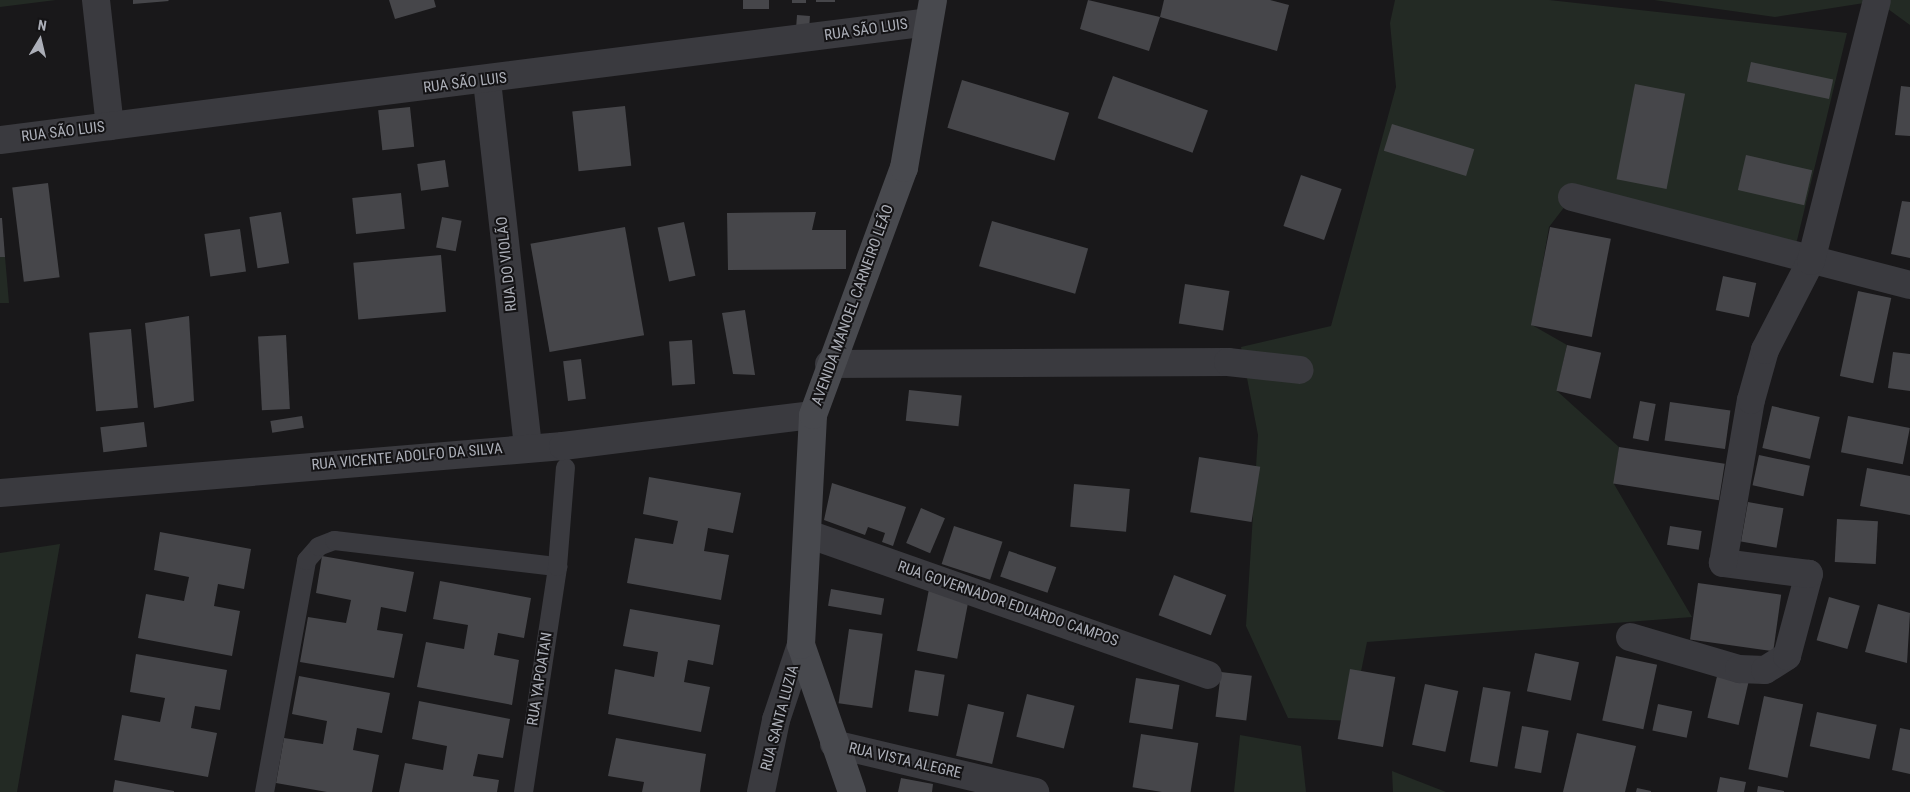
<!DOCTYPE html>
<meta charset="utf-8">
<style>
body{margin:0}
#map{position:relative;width:1910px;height:792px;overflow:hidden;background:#19181a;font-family:"Roboto Condensed",sans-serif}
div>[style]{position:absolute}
.green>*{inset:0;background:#232a24}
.building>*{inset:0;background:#46464a;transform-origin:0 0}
.service>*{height:19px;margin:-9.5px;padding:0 9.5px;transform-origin:9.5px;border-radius:9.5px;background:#3a3a3f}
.minor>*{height:28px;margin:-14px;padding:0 14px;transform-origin:14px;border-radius:14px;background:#3a3a3f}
.secondary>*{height:28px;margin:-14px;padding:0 14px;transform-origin:14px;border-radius:14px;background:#48494e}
span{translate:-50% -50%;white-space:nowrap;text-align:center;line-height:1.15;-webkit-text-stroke:4px #141315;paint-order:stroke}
.street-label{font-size:15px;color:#acafb8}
.north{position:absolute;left:15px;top:15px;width:50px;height:50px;-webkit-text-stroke:4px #141315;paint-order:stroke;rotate:9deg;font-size:14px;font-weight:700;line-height:20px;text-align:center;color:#acafb8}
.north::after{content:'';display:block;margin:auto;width:18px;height:22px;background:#acafb8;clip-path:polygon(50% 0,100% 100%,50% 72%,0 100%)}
</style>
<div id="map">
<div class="green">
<div style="clip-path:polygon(0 0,56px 0,0 7px)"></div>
<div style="clip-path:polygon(1395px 0,1549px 0,1847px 33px,1793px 257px,1572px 197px,1549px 227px,1532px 325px,1567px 345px,1557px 391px,1619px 447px,1614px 484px,1692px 617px,1367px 642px,1351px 721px,1288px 718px,1246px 626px,1258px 435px,1241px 347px,1331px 326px,1396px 87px,1390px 23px)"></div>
<div style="clip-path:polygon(1654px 0,1910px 0,1910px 25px,1877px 1px,1775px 17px)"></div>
<div style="clip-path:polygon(0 257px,5px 257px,9px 303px,0 303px)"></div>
<div style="clip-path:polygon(60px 544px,17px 792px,0 792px,0 553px)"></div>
<div style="clip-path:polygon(1240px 735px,1301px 746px,1306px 792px,1234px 792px)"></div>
<div style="clip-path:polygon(1392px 771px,1446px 792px,1393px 792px)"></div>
</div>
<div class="building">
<div style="clip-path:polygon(133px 0,168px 0,169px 1px,133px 4px)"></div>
<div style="clip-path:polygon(389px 0,434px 0,436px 7px,395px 19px)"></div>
<div style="left:743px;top:0;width:26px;height:9px"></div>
<div style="left:792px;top:0;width:14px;height:3px"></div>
<div style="left:816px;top:0;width:19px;height:2px"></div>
<div style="clip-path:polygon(1088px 0,1160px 17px,1149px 51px,1080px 29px)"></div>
<div style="clip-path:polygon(1164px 0,1270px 0,1289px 5px,1277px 51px,1160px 17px)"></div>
<div style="left:797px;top:15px;width:13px;height:14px;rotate:4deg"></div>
<div style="left:1751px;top:62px;width:84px;height:20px;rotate:12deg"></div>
<div style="left:1113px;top:76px;width:101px;height:45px;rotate:20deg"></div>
<div style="left:962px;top:80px;width:112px;height:50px;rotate:17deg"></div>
<div style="left:1635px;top:84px;width:51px;height:97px;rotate:11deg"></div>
<div style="clip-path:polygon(1901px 86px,1910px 87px,1910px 136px,1895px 135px)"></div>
<div style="left:625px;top:106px;width:60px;height:53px;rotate:84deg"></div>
<div style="left:410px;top:107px;width:40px;height:32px;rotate:84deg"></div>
<div style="left:1392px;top:124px;width:86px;height:28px;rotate:17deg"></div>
<div style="left:1746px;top:155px;width:68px;height:36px;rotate:13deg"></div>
<div style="left:445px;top:160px;width:27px;height:28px;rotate:82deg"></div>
<div style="left:1301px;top:175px;width:43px;height:54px;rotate:19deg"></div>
<div style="left:48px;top:183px;width:95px;height:36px;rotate:83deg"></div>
<div style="left:401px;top:193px;width:36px;height:49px;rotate:84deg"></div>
<div style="clip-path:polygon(1902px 201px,1910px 202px,1910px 258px,1891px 254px)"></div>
<div style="left:281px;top:212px;width:52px;height:32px;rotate:81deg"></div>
<div style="clip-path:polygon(816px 212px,812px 230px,846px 230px,846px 269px,728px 270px,727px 213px)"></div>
<div style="left:442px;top:217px;width:20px;height:31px;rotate:11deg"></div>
<div style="clip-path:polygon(0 218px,2px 218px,5px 257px,0 257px)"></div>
<div style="left:992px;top:221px;width:100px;height:47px;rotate:16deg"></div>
<div style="left:684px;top:222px;width:55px;height:27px;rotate:78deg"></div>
<div style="left:625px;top:227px;width:110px;height:96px;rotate:80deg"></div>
<div style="left:1550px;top:227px;width:62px;height:100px;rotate:11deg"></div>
<div style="left:240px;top:229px;width:43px;height:36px;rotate:82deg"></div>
<div style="left:441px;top:255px;width:57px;height:88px;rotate:85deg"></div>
<div style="left:1723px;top:276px;width:34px;height:35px;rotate:12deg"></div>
<div style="left:1185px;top:284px;width:45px;height:40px;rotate:9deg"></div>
<div style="left:1858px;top:291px;width:34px;height:87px;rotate:12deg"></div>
<div style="clip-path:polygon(745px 310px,755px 375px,733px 374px,722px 313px)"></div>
<div style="clip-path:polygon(189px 316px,194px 401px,154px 408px,145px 323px)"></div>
<div style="left:131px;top:329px;width:79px;height:42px;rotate:85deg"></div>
<div style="left:286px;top:335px;width:74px;height:28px;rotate:87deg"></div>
<div style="left:692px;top:340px;width:44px;height:23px;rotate:86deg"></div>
<div style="left:1567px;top:345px;width:35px;height:47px;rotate:13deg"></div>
<div style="clip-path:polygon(1893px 352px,1910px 354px,1910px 391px,1888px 388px)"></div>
<div style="left:581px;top:359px;width:40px;height:18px;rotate:83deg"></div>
<div style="left:909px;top:390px;width:53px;height:31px;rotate:6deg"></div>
<div style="left:1640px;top:401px;width:16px;height:38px;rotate:11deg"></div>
<div style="left:1670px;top:402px;width:61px;height:39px;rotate:8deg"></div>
<div style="left:1772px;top:406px;width:49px;height:43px;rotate:13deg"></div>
<div style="left:302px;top:416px;width:12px;height:32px;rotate:81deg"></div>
<div style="left:1848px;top:416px;width:63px;height:37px;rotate:11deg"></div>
<div style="left:144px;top:422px;width:25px;height:44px;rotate:83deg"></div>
<div style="left:1619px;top:447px;width:107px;height:37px;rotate:9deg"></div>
<div style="left:1759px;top:455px;width:52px;height:31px;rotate:12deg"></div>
<div style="left:1199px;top:457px;width:62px;height:56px;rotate:9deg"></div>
<div style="clip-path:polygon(1867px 468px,1910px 476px,1910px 515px,1860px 506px)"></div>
<div style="clip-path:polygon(649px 477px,741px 493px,733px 533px,708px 528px,704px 551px,729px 555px,721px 600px,627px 583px,635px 538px,673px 544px,678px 521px,643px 514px)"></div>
<div style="clip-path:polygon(832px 483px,906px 507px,893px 546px,882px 542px,885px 533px,868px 527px,865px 535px,824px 520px)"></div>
<div style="left:1074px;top:484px;width:56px;height:43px;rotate:5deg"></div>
<div style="left:1748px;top:502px;width:36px;height:40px;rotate:10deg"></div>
<div style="left:921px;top:508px;width:26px;height:38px;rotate:23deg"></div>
<div style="left:1837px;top:519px;width:41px;height:43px;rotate:3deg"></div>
<div style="left:954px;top:526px;width:51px;height:40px;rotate:18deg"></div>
<div style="left:1670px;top:526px;width:32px;height:19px;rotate:9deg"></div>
<div style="clip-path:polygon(160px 532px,251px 549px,244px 589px,218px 584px,214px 606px,240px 611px,232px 656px,138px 638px,146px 594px,184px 601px,189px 577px,154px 570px)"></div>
<div style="left:1009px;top:551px;width:50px;height:27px;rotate:19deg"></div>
<div style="clip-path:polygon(322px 556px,414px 572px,406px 612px,381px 607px,377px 630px,403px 634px,394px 678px,300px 662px,308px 617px,346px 623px,351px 600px,316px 593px)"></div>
<div style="left:1174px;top:575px;width:56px;height:43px;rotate:21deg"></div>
<div style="clip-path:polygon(440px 581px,531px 598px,524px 638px,498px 633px,494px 655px,519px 660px,512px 705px,417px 687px,426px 642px,464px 649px,468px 625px,433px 619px)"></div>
<div style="left:1698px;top:583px;width:84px;height:57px;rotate:8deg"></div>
<div style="left:831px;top:589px;width:54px;height:17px;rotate:10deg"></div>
<div style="left:929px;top:589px;width:41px;height:63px;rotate:11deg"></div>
<div style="left:1829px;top:597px;width:32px;height:45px;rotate:16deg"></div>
<div style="clip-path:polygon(1878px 604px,1910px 613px,1907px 663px,1865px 652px)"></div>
<div style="clip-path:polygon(630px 609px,720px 625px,713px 665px,688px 660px,684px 682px,710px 687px,701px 732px,608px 714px,615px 669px,654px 677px,658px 652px,623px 646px)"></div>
<div style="left:849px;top:629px;width:34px;height:75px;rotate:8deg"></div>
<div style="left:1535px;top:653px;width:45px;height:39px;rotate:12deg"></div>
<div style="clip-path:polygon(136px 654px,227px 670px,220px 710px,195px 706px,191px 728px,217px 733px,208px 777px,114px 760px,122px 715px,160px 722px,165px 698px,130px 692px)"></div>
<div style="left:1616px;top:656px;width:42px;height:66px;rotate:12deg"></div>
<div style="left:1350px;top:669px;width:46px;height:71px;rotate:10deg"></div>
<div style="left:915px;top:670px;width:30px;height:42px;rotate:9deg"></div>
<div style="left:1221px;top:672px;width:31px;height:45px;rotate:7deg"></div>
<div style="left:1718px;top:672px;width:32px;height:47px;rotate:13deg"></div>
<div style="clip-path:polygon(299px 676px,390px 693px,382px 733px,357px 728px,353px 750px,379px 755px,372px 792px,327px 792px,276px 783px,284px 738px,323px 744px,327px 721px,292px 714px)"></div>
<div style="left:1136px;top:678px;width:44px;height:45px;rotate:9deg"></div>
<div style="left:1425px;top:684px;width:34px;height:62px;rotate:12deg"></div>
<div style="left:1483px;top:687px;width:28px;height:76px;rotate:10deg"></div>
<div style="left:1027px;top:694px;width:49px;height:44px;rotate:14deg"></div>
<div style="left:1764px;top:696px;width:40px;height:75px;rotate:12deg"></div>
<div style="clip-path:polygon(419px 701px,510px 719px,503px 758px,478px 754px,473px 776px,499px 780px,497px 792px,399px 792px,405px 763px,443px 770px,447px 746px,412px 739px)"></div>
<div style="left:968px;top:704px;width:37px;height:53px;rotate:13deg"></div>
<div style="left:1658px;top:704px;width:35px;height:27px;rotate:12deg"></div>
<div style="left:1817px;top:712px;width:61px;height:35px;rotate:12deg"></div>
<div style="left:1522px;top:726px;width:27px;height:43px;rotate:10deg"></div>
<div style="clip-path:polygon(1900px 728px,1910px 730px,1910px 774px,1892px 770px)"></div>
<div style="clip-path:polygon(1577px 733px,1636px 746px,1625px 792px,1563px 792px)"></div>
<div style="left:1141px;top:734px;width:58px;height:54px;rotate:9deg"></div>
<div style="clip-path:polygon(616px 738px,706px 754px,700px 792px,642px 792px,644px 782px,608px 776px)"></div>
<div style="clip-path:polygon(1720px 777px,1746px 782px,1744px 792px,1717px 792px)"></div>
<div style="clip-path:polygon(901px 778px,933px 784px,932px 792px,898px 792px)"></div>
<div style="clip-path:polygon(115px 780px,174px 791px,174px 792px,113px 792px)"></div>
<div style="clip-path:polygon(1758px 786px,1784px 791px,1784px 792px,1757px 792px)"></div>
<div style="clip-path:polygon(1637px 788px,1651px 791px,1651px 792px,1636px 792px)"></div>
</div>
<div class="service">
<div style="left:264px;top:792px;width:236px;rotate:-79.7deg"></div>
<div style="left:306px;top:560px;width:18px;rotate:-49deg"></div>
<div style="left:318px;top:546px;width:17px;rotate:-21deg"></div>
<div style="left:334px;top:540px;width:225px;rotate:6.7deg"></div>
<div style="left:523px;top:792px;width:229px;rotate:-81.4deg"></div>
<div style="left:557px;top:566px;width:99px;rotate:-85.4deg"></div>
</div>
<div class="minor">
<div style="left:96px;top:0;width:127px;rotate:83.7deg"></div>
<div style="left:487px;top:81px;width:368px;rotate:83.6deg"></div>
<div style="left:0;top:140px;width:936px;rotate:-7.24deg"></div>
<div style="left:1572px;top:197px;width:349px;rotate:14.6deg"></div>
<div style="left:829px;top:364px;width:399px;rotate:-0.3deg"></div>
<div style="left:1228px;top:362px;width:72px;rotate:6.3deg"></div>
<div style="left:0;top:493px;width:565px;rotate:-4.77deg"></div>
<div style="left:563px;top:446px;width:252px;rotate:-7.1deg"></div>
<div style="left:808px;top:534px;width:424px;rotate:19.4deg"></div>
<div style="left:1630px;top:637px;width:114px;rotate:16.4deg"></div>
<div style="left:1739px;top:669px;width:26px;rotate:2deg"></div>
<div style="left:1765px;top:670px;width:26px;rotate:-32deg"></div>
<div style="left:1787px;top:656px;width:85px;rotate:-75deg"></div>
<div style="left:1809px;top:574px;width:87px;rotate:-172.7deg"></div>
<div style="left:1723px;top:563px;width:165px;rotate:-80.3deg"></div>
<div style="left:1751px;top:400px;width:52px;rotate:-74.4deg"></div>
<div style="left:1765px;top:350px;width:100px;rotate:-62.7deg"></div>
<div style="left:1811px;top:261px;width:268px;rotate:-75.8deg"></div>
<div style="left:834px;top:744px;width:207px;rotate:13.4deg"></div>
<div style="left:761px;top:792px;width:74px;rotate:-78.2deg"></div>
<div style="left:776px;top:720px;width:79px;rotate:-71.6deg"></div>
</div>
<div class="secondary">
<div style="left:852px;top:792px;width:156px;rotate:-109.1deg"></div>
<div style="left:801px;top:645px;width:230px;rotate:-87deg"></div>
<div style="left:813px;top:415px;width:263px;rotate:-69.8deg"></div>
<div style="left:904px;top:168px;width:170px;rotate:-80.2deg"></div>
</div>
<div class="street-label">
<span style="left:866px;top:30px;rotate:-8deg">RUA SÃO LUIS</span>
<span style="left:465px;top:83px;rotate:-7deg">RUA SÃO LUIS</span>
<span style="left:63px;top:132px;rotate:-7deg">RUA SÃO LUIS</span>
<span style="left:507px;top:264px;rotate:-96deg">RUA DO VIOLÃO</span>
<span style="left:853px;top:305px;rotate:-70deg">AVENIDA MANOEL CARNEIRO LEÃO</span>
<span style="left:407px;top:457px;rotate:-5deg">RUA VICENTE ADOLFO DA SILVA</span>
<span style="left:1008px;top:604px;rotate:19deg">RUA GOVERNADOR EDUARDO CAMPOS</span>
<span style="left:540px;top:679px;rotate:-81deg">RUA YAPOATAN</span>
<span style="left:780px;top:718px;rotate:-75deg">RUA SANTA LUZIA</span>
<span style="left:905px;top:761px;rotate:13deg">RUA VISTA ALEGRE</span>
</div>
<div class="north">N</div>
</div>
